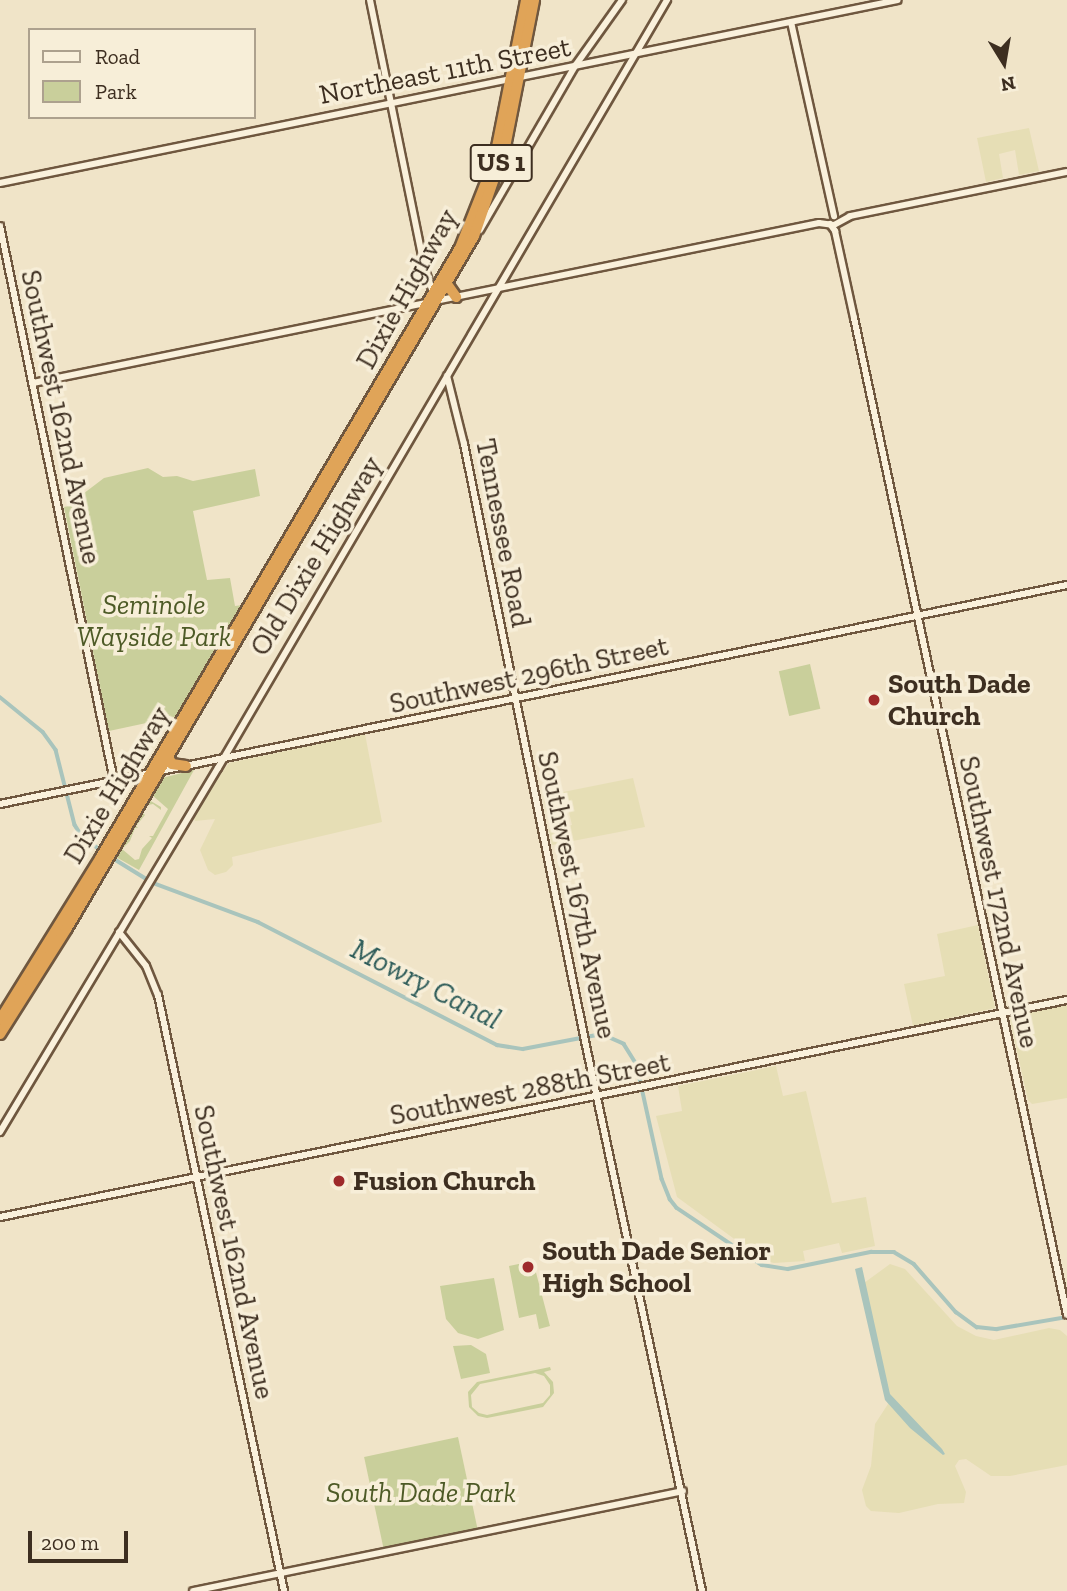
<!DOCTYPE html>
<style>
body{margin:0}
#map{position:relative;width:1067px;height:1591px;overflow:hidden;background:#f0e4c8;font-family:"Zilla Slab",serif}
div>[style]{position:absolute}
.farmland>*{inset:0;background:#e6deb5}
.green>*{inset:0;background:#c9cf9b;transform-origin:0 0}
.water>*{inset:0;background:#a9c4bc}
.canal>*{height:3.5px;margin:-1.75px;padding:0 1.75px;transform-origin:1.75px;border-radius:1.75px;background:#a9c4bc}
.roads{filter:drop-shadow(2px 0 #6f573f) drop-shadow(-2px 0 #6f573f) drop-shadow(0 2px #6f573f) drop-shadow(0 -2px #6f573f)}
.secondary>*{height:6px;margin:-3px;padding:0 3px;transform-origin:3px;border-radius:3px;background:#faf1dc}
.highway>*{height:10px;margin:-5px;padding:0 5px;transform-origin:5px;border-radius:5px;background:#e0a458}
.dots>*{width:19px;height:19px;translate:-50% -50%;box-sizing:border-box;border:4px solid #f7eed8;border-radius:50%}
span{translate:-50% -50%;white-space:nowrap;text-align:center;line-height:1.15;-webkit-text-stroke:7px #f7eed8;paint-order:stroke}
.shield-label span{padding:2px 5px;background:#f7eed8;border:2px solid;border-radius:5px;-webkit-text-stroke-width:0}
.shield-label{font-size:26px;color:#3d2e20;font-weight:700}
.street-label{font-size:28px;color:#3d2e20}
.park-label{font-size:28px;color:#4d5a26;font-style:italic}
.poi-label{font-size:28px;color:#3d2e20;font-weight:700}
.left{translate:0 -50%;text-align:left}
.water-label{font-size:30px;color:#2f5d5a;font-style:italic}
.legend{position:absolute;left:28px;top:28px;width:228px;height:91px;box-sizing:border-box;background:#f7eed8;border:2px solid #ada18e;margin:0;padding:9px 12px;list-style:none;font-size:21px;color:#3d2e20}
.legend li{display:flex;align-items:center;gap:14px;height:35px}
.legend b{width:35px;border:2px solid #ada18e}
.north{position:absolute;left:969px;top:28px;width:70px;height:70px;-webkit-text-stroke:5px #f7eed8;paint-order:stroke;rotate:169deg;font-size:19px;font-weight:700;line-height:28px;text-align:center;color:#3d2e20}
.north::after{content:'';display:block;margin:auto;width:24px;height:32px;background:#3d2e20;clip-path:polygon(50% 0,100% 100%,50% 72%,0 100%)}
.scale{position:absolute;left:28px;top:1531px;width:100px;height:32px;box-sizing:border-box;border:4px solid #3d2e20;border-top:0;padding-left:9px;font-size:21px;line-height:24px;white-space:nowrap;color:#3d2e20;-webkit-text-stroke:5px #f7eed8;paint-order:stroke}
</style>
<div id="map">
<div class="farmland">
<div style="clip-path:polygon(1029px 128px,1039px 171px,1019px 175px,1015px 150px,999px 154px,1003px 178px,986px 182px,977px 138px)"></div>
<div style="clip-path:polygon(365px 734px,382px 822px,232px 857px,233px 865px,226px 872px,215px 875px,208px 870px,200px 850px,215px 819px,195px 821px,194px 818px,198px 805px,229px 763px)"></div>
<div style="clip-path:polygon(633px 778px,645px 827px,552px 845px,549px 830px,572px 825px,568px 808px,546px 812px,543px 796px)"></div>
<div style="clip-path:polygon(978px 925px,995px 1008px,913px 1026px,904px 984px,945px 976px,937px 934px)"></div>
<div style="clip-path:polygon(1067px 1002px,1067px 1098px,1032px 1104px,1028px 1100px,1010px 1020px,1016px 1014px)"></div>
<div style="clip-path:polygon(776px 1066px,783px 1096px,806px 1091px,832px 1203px,866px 1197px,875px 1246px,842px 1253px,839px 1243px,803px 1251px,805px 1261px,774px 1263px,763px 1260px,677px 1197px,656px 1116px,682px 1111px,678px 1086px)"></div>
<div style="clip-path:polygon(890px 1264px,905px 1269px,957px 1326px,976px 1336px,994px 1340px,1049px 1328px,1060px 1330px,1067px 1336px,1067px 1465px,1010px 1476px,991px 1476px,966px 1459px,959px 1460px,955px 1466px,966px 1492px,964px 1503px,938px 1504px,899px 1513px,871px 1511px,866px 1506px,862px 1490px,871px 1466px,875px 1424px,888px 1404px,864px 1283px)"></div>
</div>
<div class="green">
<div style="clip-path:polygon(148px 468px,163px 477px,177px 476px,193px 481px,255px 469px,260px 496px,193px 511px,207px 580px,230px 578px,235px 606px,243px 605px,179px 716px,109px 731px,64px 507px,80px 504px,79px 497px,104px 478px)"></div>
<div style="left:810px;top:664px;width:46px;height:32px;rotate:77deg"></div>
<div style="clip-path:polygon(194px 770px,139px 870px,116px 857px,149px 800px,161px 807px,161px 810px,153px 804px,148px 805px,143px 813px,145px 815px,136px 826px,138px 828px,135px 828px,130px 841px,122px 849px,135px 860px,139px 859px,142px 849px,152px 838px,149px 836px,153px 836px,168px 809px,152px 795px,162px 778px)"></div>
<div style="clip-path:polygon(533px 1261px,550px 1326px,539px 1329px,536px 1314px,519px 1318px,509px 1266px)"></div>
<div style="clip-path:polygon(494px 1278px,504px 1330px,478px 1339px,458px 1333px,446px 1319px,440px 1286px)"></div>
<div style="clip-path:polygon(471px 1345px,486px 1354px,490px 1373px,461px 1379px,453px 1346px)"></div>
<div style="clip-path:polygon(evenodd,550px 1367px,551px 1370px,544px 1372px,553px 1382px,554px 1393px,543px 1407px,487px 1418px,478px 1416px,469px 1407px,468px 1392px,477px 1382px,550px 1367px,535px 1373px,544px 1376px,550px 1385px,550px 1395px,543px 1403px,487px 1415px,479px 1413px,472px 1407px,471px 1395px,480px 1384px,535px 1373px)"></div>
<div style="left:458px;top:1437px;width:94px;height:96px;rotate:78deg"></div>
</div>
<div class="water">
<div style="clip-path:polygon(862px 1267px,890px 1394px,942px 1449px,945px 1454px,943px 1455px,910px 1428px,885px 1400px,855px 1269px)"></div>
</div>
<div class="canal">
<div style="left:0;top:697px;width:55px;rotate:39.1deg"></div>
<div style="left:43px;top:732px;width:22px;rotate:54deg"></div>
<div style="left:56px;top:750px;width:77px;rotate:75.8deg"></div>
<div style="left:75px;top:825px;width:13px;rotate:58deg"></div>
<div style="left:82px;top:836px;width:25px;rotate:37deg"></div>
<div style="left:111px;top:857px;width:49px;rotate:31.8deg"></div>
<div style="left:153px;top:883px;width:112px;rotate:20.4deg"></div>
<div style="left:258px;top:922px;width:269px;rotate:27.2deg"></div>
<div style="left:497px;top:1045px;width:26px;rotate:9deg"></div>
<div style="left:523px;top:1049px;width:80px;rotate:-10.8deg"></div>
<div style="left:602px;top:1034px;width:24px;rotate:24deg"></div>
<div style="left:624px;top:1044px;width:25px;rotate:58deg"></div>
<div style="left:637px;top:1065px;width:117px;rotate:77.6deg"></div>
<div style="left:662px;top:1179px;width:22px;rotate:68deg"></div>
<div style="left:670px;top:1199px;width:11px;rotate:52deg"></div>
<div style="left:677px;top:1208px;width:102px;rotate:33.8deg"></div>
<div style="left:762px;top:1265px;width:26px;rotate:9deg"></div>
<div style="left:788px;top:1269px;width:85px;rotate:-11.6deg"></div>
<div style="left:871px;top:1252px;width:23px"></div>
<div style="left:894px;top:1252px;width:23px;rotate:31deg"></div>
<div style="left:914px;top:1264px;width:64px;rotate:48.8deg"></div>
<div style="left:956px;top:1312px;width:26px;rotate:36deg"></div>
<div style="left:977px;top:1327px;width:20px;rotate:6deg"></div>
<div style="left:997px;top:1329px;width:71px;rotate:-9.7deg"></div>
</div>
<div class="roads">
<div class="secondary">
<div style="left:370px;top:0;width:276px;rotate:78.5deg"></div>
<div style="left:425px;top:270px;width:27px;rotate:70deg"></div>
<div style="left:791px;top:22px;width:199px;rotate:77.5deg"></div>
<div style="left:504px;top:147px;width:23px;rotate:13deg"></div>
<div style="left:0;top:183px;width:916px;rotate:-11.52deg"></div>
<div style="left:830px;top:224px;width:9px;rotate:54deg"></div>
<div style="left:835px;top:231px;width:89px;rotate:77.7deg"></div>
<div style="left:854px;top:318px;width:1019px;rotate:77.94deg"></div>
<div style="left:0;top:226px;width:567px;rotate:78.39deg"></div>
<div style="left:480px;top:230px;width:190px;rotate:-59.9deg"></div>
<div style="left:575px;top:66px;width:81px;rotate:-54.5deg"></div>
<div style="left:447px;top:376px;width:70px;rotate:76deg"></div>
<div style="left:464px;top:444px;width:609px;rotate:78.54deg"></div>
<div style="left:585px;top:1041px;width:562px;rotate:77.99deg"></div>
<div style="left:33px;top:383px;width:802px;rotate:-11.51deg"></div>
<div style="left:819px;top:223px;width:15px;rotate:8deg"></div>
<div style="left:834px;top:225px;width:18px;rotate:-29deg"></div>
<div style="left:850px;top:216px;width:221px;rotate:-11.5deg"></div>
<div style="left:0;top:804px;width:1089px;rotate:-11.6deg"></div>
<div style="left:119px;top:932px;width:43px;rotate:51.5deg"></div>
<div style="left:146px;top:966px;width:31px;rotate:68deg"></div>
<div style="left:158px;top:995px;width:609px;rotate:78.06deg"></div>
<div style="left:0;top:1132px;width:424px;rotate:-59.1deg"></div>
<div style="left:218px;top:768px;width:890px;rotate:-59.69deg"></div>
<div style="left:0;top:1217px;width:1089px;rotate:-11.5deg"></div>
<div style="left:193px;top:1591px;width:500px;rotate:-11.53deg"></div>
</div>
<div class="highway">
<div style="left:447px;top:284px;width:16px;rotate:55deg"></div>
<div style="left:168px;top:757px;width:8px;rotate:60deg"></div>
<div style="left:172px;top:764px;width:14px;rotate:8deg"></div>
<div style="left:0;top:1020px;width:192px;rotate:-58.2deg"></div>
<div style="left:101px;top:857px;width:707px;rotate:-59.48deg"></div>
<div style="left:460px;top:248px;width:92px;rotate:-68.4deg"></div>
<div style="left:494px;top:162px;width:165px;rotate:-78.8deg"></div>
<div style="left:0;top:1034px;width:125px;rotate:-57.7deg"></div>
<div style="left:67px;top:928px;width:803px;rotate:-59.54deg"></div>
<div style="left:474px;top:236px;width:94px;rotate:-70.8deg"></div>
<div style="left:505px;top:147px;width:150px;rotate:-78.8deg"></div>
</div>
</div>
<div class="dots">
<div style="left:874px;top:700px;background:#9e2a2b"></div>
<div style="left:339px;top:1181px;background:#9e2a2b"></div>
<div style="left:528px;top:1267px;background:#9e2a2b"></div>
</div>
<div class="shield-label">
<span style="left:501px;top:163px">US 1</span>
</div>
<div class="street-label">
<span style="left:445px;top:71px;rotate:-11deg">Northeast 11th Street</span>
<span style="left:407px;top:289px;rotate:-61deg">Dixie Highway</span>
<span style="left:61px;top:417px;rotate:78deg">Southwest 162nd Avenue</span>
<span style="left:503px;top:533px;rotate:79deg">Tennessee Road</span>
<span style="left:316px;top:556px;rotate:-59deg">Old Dixie Highway</span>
<span style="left:529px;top:675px;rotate:-12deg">Southwest 296th Street</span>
<span style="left:117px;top:785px;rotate:-59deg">Dixie Highway</span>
<span style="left:577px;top:895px;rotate:78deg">Southwest 167th Avenue</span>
<span style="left:999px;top:902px;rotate:78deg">Southwest 172nd Avenue</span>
<span style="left:530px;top:1089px;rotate:-11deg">Southwest 288th Street</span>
<span style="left:234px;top:1252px;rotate:78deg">Southwest 162nd Avenue</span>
</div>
<div class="park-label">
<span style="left:154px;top:621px">Seminole<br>Wayside Park</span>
<span style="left:421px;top:1493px">South Dade Park</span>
</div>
<div class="poi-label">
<span class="left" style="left:888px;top:700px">South Dade<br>Church</span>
<span class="left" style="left:353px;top:1181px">Fusion Church</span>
<span class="left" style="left:542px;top:1267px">South Dade Senior<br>High School</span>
</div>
<div class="water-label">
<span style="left:426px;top:984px;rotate:27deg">Mowry Canal</span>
</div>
<ul class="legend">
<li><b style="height:9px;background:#faf1dc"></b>Road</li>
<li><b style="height:19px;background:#c9cf9b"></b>Park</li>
</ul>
<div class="north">N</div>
<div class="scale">200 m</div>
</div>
